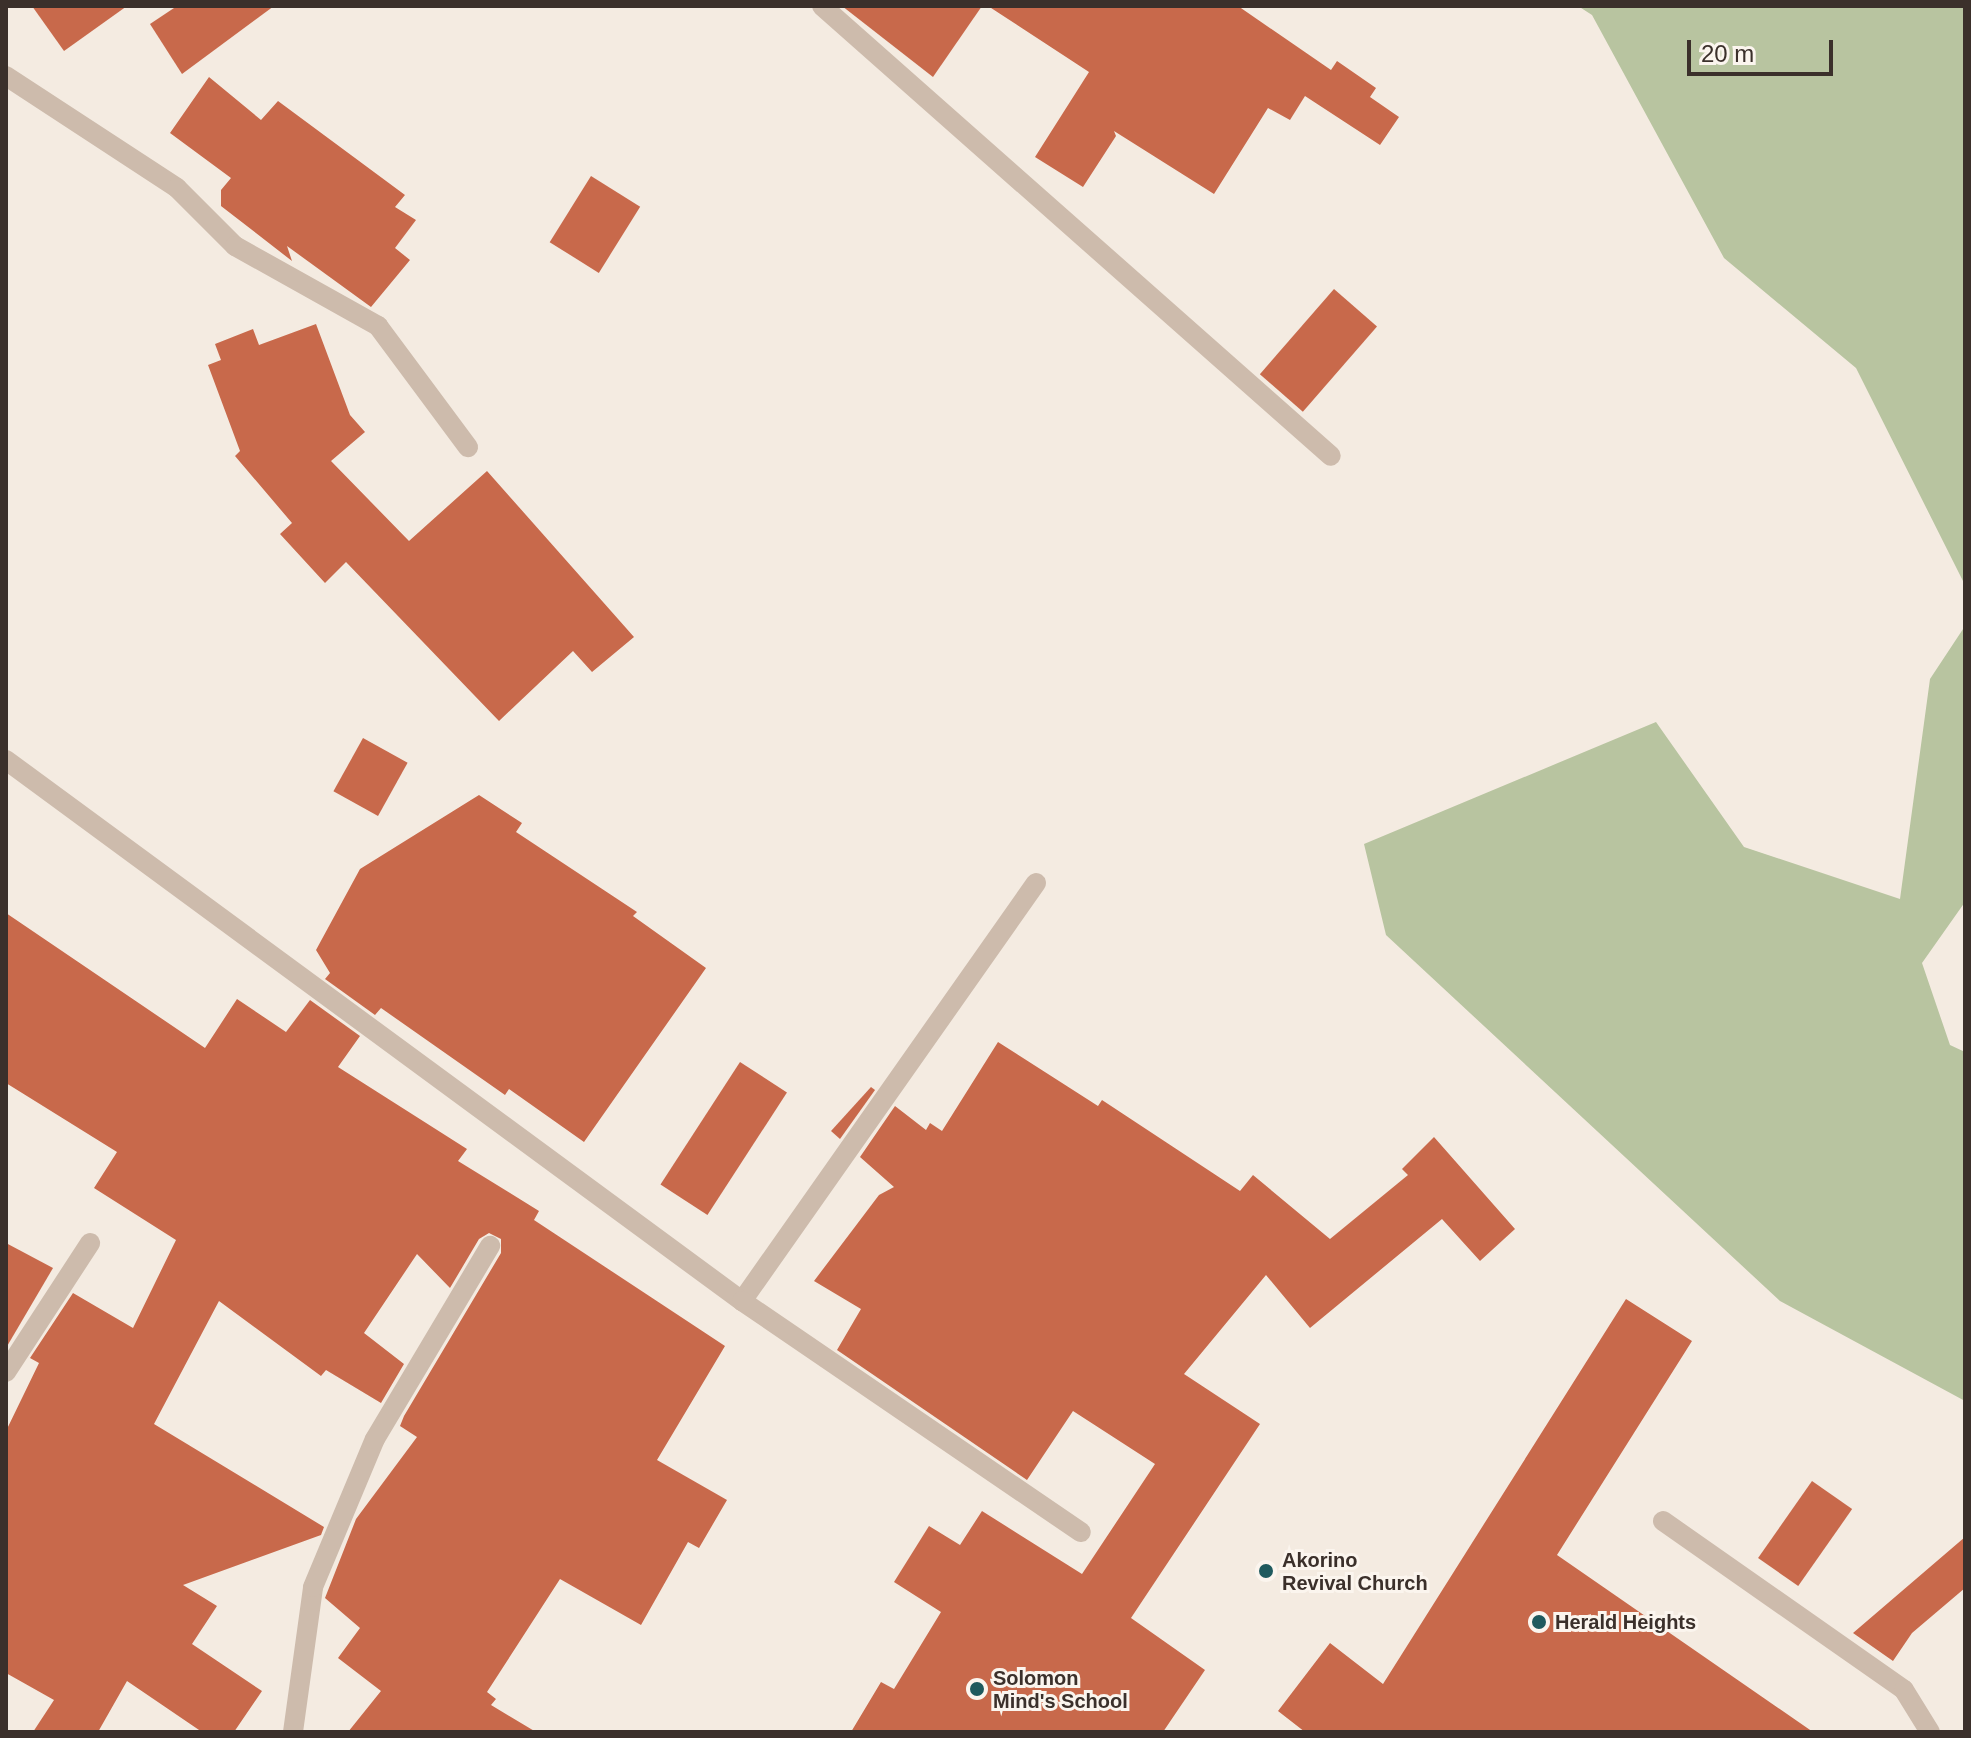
<!DOCTYPE html>
<style>
body{margin:0}
#map{position:relative;width:1971px;height:1738px;overflow:hidden;background:#f4ebe1;font-family:Arial,sans-serif}
div>[style]{position:absolute}
.green>*{inset:0;background:#b8c4a0}
.building>*{inset:0;background:#c8694b;transform-origin:0 0}
.service>*{height:20px;margin:-10px;padding:0 10px;transform-origin:10px;border-radius:10px;background:#cdbbac}
.minor>*{height:20px;margin:-10px;padding:0 10px;transform-origin:10px;border-radius:10px;background:#cdbbac}
.dots>*{width:22px;height:22px;translate:-50% -50%;box-sizing:border-box;border:4px solid #fbf5ee;border-radius:50%}
span{translate:-50% -50%;white-space:nowrap;text-align:center;line-height:1.15;-webkit-text-stroke:6px #fbf5ee;paint-order:stroke}
.poi-label{font-size:20px;color:#3b302b;font-weight:700}
.left{translate:0 -50%;text-align:left}
.frame{position:absolute;inset:0;border:8px solid #3b302b;pointer-events:none}
.scale{position:absolute;left:1687px;top:40px;width:146px;height:36px;box-sizing:border-box;border:4px solid #3b302b;border-top:0;padding-left:10px;font-size:24px;line-height:28px;white-space:nowrap;color:#3b302b;-webkit-text-stroke:6px #fbf5ee;paint-order:stroke}
</style>
<div id="map">
<div class="green">
<div style="clip-path:polygon(1578px 6px,1965px 6px,1965px 585px,1856px 368px,1724px 258px,1592px 15px)"></div>
<div style="clip-path:polygon(1965px 626px,1965px 902px,1922px 963px,1950px 1045px,1965px 1052px,1965px 1401px,1780px 1301px,1386px 935px,1364px 844px,1656px 722px,1744px 847px,1900px 899px,1930px 679px)"></div>
</div>
<div class="building">
<div style="clip-path:polygon(32px 6px,127px 6px,64px 51px)"></div>
<div style="clip-path:polygon(177px 6px,274px 6px,182px 74px,150px 24px)"></div>
<div style="clip-path:polygon(842px 6px,982px 6px,933px 77px)"></div>
<div style="clip-path:polygon(988px 6px,1238px 6px,1331px 70px,1337px 61px,1376px 88px,1370px 97px,1399px 117px,1380px 145px,1305px 96px,1290px 120px,1268px 108px,1214px 194px,1114px 131px,1116px 136px,1083px 187px,1035px 157px,1089px 72px)"></div>
<div style="clip-path:polygon(209px 77px,261px 120px,278px 101px,405px 195px,395px 207px,416px 220px,395px 248px,410px 260px,371px 307px,287px 246px,292px 261px,221px 206px,221px 190px,231px 178px,170px 133px)"></div>
<div style="left:591px;top:176px;width:58px;height:78px;rotate:32deg"></div>
<div style="left:1334px;top:289px;width:57px;height:113px;rotate:41deg"></div>
<div style="clip-path:polygon(316px 324px,350px 415px,365px 432px,331px 461px,409px 541px,487px 471px,634px 637px,592px 672px,573px 651px,499px 721px,346px 562px,325px 583px,280px 534px,292px 523px,235px 456px,240px 451px,208px 365px,221px 360px,215px 344px,253px 329px,259px 345px)"></div>
<div style="left:363px;top:738px;width:51px;height:61px;rotate:29deg"></div>
<div style="clip-path:polygon(479px 795px,522px 823px,516px 832px,637px 912px,633px 916px,706px 968px,584px 1142px,509px 1089px,505px 1095px,381px 1008px,375px 1015px,325px 979px,330px 973px,316px 950px,360px 869px)"></div>
<div style="clip-path:polygon(6px 913px,205px 1048px,237px 999px,286px 1032px,310px 1000px,360px 1036px,338px 1067px,467px 1149px,458px 1161px,539px 1211px,534px 1220px,725px 1346px,657px 1460px,727px 1500px,699px 1548px,688px 1542px,641px 1625px,560px 1579px,487px 1692px,496px 1699px,491px 1705px,536px 1732px,348px 1732px,381px 1691px,338px 1658px,360px 1628px,325px 1598px,356px 1519px,417px 1437px,400px 1426px,404px 1416px,501px 1253px,501px 1239px,489px 1233px,479px 1239px,450px 1288px,417px 1254px,364px 1333px,404px 1364px,381px 1403px,326px 1370px,321px 1376px,219px 1301px,154px 1424px,324px 1527px,321px 1535px,183px 1585px,217px 1606px,192px 1644px,262px 1691px,234px 1732px,202px 1732px,127px 1681px,98px 1732px,33px 1732px,54px 1700px,6px 1673px,6px 1431px,39px 1363px,30px 1358px,73px 1293px,133px 1328px,176px 1240px,94px 1188px,117px 1152px,6px 1083px)"></div>
<div style="clip-path:polygon(998px 1042px,1098px 1106px,1102px 1100px,1240px 1191px,1253px 1175px,1330px 1239px,1408px 1175px,1402px 1169px,1434px 1137px,1515px 1229px,1480px 1261px,1442px 1219px,1310px 1328px,1266px 1275px,1184px 1374px,1260px 1424px,1131px 1618px,1205px 1670px,1163px 1732px,851px 1732px,881px 1682px,894px 1689px,941px 1612px,894px 1582px,929px 1526px,960px 1545px,982px 1511px,1082px 1574px,1155px 1464px,1073px 1411px,1027px 1480px,837px 1350px,861px 1309px,814px 1281px,879px 1195px,894px 1187px,860px 1157px,895px 1106px,926px 1130px,930px 1123px,942px 1131px)"></div>
<div style="left:740px;top:1062px;width:56px;height:146px;rotate:33deg"></div>
<div style="clip-path:polygon(871px 1087px,875px 1090px,840px 1139px,831px 1131px)"></div>
<div style="clip-path:polygon(6px 1243px,53px 1268px,6px 1348px)"></div>
<div style="clip-path:polygon(1626px 1299px,1692px 1341px,1557px 1555px,1813px 1732px,1305px 1732px,1278px 1711px,1330px 1643px,1383px 1684px)"></div>
<div style="left:1812px;top:1481px;width:49px;height:94px;rotate:35deg"></div>
<div style="clip-path:polygon(1965px 1537px,1965px 1588px,1912px 1633px,1893px 1661px,1853px 1633px)"></div>
</div>
<div class="service">
<div style="left:742px;top:1301px;width:511px;rotate:-54.88deg"></div>
<div style="left:1663px;top:1521px;width:294px;rotate:35deg"></div>
<div style="left:1904px;top:1690px;width:49px;rotate:58.2deg"></div>
</div>
<div class="minor">
<div style="left:822px;top:6px;width:679px;rotate:41.48deg"></div>
<div style="left:6px;top:76px;width:204px;rotate:33.2deg"></div>
<div style="left:177px;top:188px;width:82px;rotate:45deg"></div>
<div style="left:235px;top:246px;width:164px;rotate:29.2deg"></div>
<div style="left:378px;top:326px;width:151px;rotate:53.4deg"></div>
<div style="left:6px;top:760px;width:913px;rotate:36.32deg"></div>
<div style="left:742px;top:1301px;width:410px;rotate:34.3deg"></div>
<div style="left:6px;top:1372px;width:154px;rotate:-56.9deg"></div>
<div style="left:293px;top:1732px;width:146px;rotate:-82.1deg"></div>
<div style="left:313px;top:1587px;width:160px;rotate:-67.3deg"></div>
<div style="left:375px;top:1439px;width:225px;rotate:-59.2deg"></div>
</div>
<div class="dots">
<div style="left:1266px;top:1571px;background:#1f5a5e"></div>
<div style="left:1539px;top:1622px;background:#1f5a5e"></div>
<div style="left:977px;top:1689px;background:#1f5a5e"></div>
</div>
<div class="poi-label">
<span class="left" style="left:1282px;top:1572px">Akorino<br>Revival Church</span>
<span class="left" style="left:1555px;top:1622px">Herald Heights</span>
<span class="left" style="left:993px;top:1690px">Solomon<br>Mind's School</span>
</div>
<div class="frame"></div>
<div class="scale">20 m</div>
</div>
